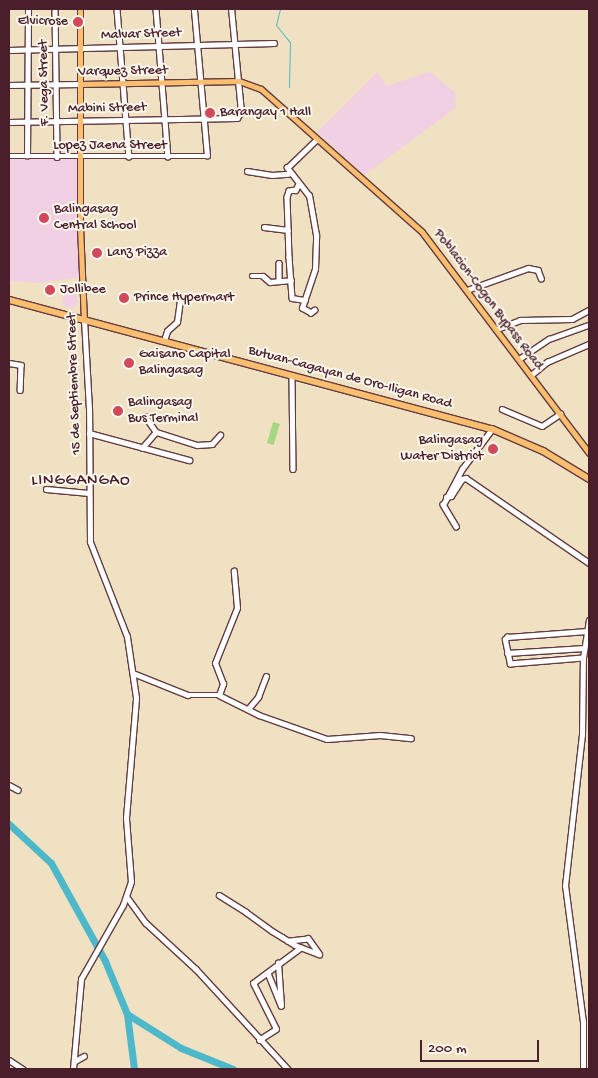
<!DOCTYPE html>
<style>
body{margin:0}
#map{position:relative;width:598px;height:1078px;overflow:hidden;background:#f0e1c2;font-family:"Gochi Hand",sans-serif}
div>[style]{position:absolute}
.built>*{inset:0;background:#f1d0e3}
.round{border-radius:50%}
.green>*{inset:0;background:#a8d784;transform-origin:0 0}
.stream>*{height:1px;margin:-0.5px;padding:0 0.5px;transform-origin:0.5px;border-radius:0.5px;background:#4db8ca}
.river>*{height:7px;margin:-3.5px;padding:0 3.5px;transform-origin:3.5px;border-radius:3.5px;background:#4db8ca}
.roads{filter:drop-shadow(1px 0 #633c42) drop-shadow(-1px 0 #633c42) drop-shadow(0 1px #633c42) drop-shadow(0 -1px #633c42)}
.minor>*{height:4.5px;margin:-2.25px;padding:0 2.25px;transform-origin:2.25px;border-radius:2.25px;background:#fff}
.major>*{height:5px;margin:-2.5px;padding:0 2.5px;transform-origin:2.5px;border-radius:2.5px;background:#fbbe6e}
.highway>*{height:6px;margin:-3px;padding:0 3px;transform-origin:3px;border-radius:3px;background:#fbbe6e}
.dots>*{width:14px;height:14px;translate:-50% -50%;box-sizing:border-box;border:2px solid #fbf7ec;border-radius:50%}
span{translate:-50% -50%;white-space:nowrap;text-align:center;line-height:1.15;-webkit-text-stroke:4px #fbf7ec;paint-order:stroke}
.poi-label{font-size:14px;color:#4a1f2b}
.right{translate:-100% -50%;text-align:right}
.left{translate:0 -50%;text-align:left}
.street-label{font-size:14px;color:#4a1f2b}
.quarter-label{font-size:16px;color:#4a1f2b;letter-spacing:1px}
.frame{position:absolute;inset:0;border:10px solid #4a1f2b;pointer-events:none}
.scale{position:absolute;left:420px;top:1040px;width:119px;height:22px;box-sizing:border-box;border:2px solid #4a1f2b;border-top:0;padding-left:6px;font-size:15px;line-height:18px;white-space:nowrap;color:#4a1f2b;-webkit-text-stroke:4px #fbf7ec;paint-order:stroke}
</style>
<div id="map">
<div class="built">
<div style="clip-path:polygon(377px 72px,386px 86px,430px 72px,455px 92px,456px 108px,364px 175px,317px 132px)"></div>
<div style="clip-path:polygon(9px 158px,77px 159px,80px 277px,40px 283px,9px 281px)"></div>
<div class="round" style="left:62px;top:292px;width:16px;height:16px"></div>
</div>
<div class="green">
<div style="left:273px;top:422px;width:7px;height:22px;rotate:16deg"></div>
</div>
<div class="stream">
<div style="left:280px;top:9px;width:16px;rotate:104deg"></div>
<div style="left:276px;top:25px;width:22px;rotate:51deg"></div>
<div style="left:290px;top:42px;width:45px;rotate:91.3deg"></div>
</div>
<div class="river">
<div style="left:9px;top:824px;width:57px;rotate:42.9deg"></div>
<div style="left:51px;top:863px;width:112px;rotate:61.1deg"></div>
<div style="left:105px;top:961px;width:57px;rotate:67.5deg"></div>
<div style="left:127px;top:1014px;width:55px;rotate:82.7deg"></div>
<div style="left:127px;top:1014px;width:64px;rotate:32.2deg"></div>
<div style="left:181px;top:1048px;width:56px;rotate:22deg"></div>
</div>
<div class="roads">
<div class="minor">
<div style="left:55px;top:9px;width:148px;rotate:89.2deg"></div>
<div style="left:117px;top:9px;width:148px;rotate:85.4deg"></div>
<div style="left:156px;top:9px;width:148px;rotate:85.4deg"></div>
<div style="left:9px;top:50px;width:265px;rotate:-1.5deg"></div>
<div style="left:9px;top:85px;width:72px;rotate:-0.8deg"></div>
<div style="left:9px;top:122px;width:228px;rotate:-1deg"></div>
<div style="left:237px;top:118px;width:7px;rotate:-56deg"></div>
<div style="left:241px;top:112px;width:103px;rotate:-95.5deg"></div>
<div style="left:9px;top:156px;width:198px"></div>
<div style="left:207px;top:156px;width:148px;rotate:-95.1deg"></div>
<div style="left:27px;top:156px;width:147px;rotate:-89.6deg"></div>
<div style="left:247px;top:171px;width:25px;rotate:9deg"></div>
<div style="left:272px;top:175px;width:16px;rotate:-4deg"></div>
<div style="left:299px;top:184px;width:7px;rotate:117deg"></div>
<div style="left:296px;top:190px;width:7px;rotate:172deg"></div>
<div style="left:289px;top:191px;width:6px;rotate:108deg"></div>
<div style="left:287px;top:197px;width:60px;rotate:88.1deg"></div>
<div style="left:289px;top:257px;width:41px;rotate:85.8deg"></div>
<div style="left:292px;top:298px;width:13px;rotate:9deg"></div>
<div style="left:264px;top:227px;width:24px;rotate:7deg"></div>
<div style="left:279px;top:263px;width:18px;rotate:90deg"></div>
<div style="left:252px;top:276px;width:11px"></div>
<div style="left:263px;top:276px;width:9px;rotate:41deg"></div>
<div style="left:270px;top:282px;width:21px;rotate:-5deg"></div>
<div style="left:467px;top:290px;width:65px;rotate:-19.8deg"></div>
<div style="left:528px;top:268px;width:10px;rotate:11deg"></div>
<div style="left:538px;top:270px;width:9px;rotate:69deg"></div>
<div style="left:315px;top:310px;width:5px;rotate:143deg"></div>
<div style="left:311px;top:313px;width:10px;rotate:-151deg"></div>
<div style="left:302px;top:308px;width:41px;rotate:-71.6deg"></div>
<div style="left:315px;top:269px;width:34px;rotate:-88deg"></div>
<div style="left:316px;top:235px;width:40px;rotate:-100deg"></div>
<div style="left:309px;top:196px;width:36px;rotate:-128deg"></div>
<div style="left:287px;top:168px;width:40px;rotate:-44deg"></div>
<div style="left:497px;top:329px;width:25px;rotate:-21deg"></div>
<div style="left:520px;top:320px;width:52px;rotate:-1.1deg"></div>
<div style="left:572px;top:319px;width:19px;rotate:-28deg"></div>
<div style="left:164px;top:341px;width:10px;rotate:-73deg"></div>
<div style="left:167px;top:331px;width:13px;rotate:-42deg"></div>
<div style="left:177px;top:322px;width:22px;rotate:-82deg"></div>
<div style="left:519px;top:359px;width:36px;rotate:-34deg"></div>
<div style="left:549px;top:339px;width:41px;rotate:-19.7deg"></div>
<div style="left:9px;top:363px;width:12px;rotate:9deg"></div>
<div style="left:21px;top:365px;width:25px;rotate:92deg"></div>
<div style="left:531px;top:375px;width:21px;rotate:-39deg"></div>
<div style="left:547px;top:362px;width:46px;rotate:-23.2deg"></div>
<div style="left:292px;top:376px;width:93px;rotate:89.4deg"></div>
<div style="left:502px;top:409px;width:43px;rotate:23deg"></div>
<div style="left:542px;top:426px;width:22px;rotate:-34deg"></div>
<div style="left:145px;top:416px;width:19px;rotate:55deg"></div>
<div style="left:156px;top:432px;width:43px;rotate:17.6deg"></div>
<div style="left:197px;top:445px;width:15px;rotate:-4deg"></div>
<div style="left:212px;top:444px;width:12px;rotate:-48deg"></div>
<div style="left:89px;top:433px;width:104px;rotate:15.1deg"></div>
<div style="left:142px;top:448px;width:21px;rotate:-49deg"></div>
<div style="left:46px;top:489px;width:43px;rotate:5.3deg"></div>
<div style="left:446px;top:497px;width:5px;rotate:-11deg"></div>
<div style="left:451px;top:496px;width:20px;rotate:-57deg"></div>
<div style="left:462px;top:479px;width:4px;rotate:-14deg"></div>
<div style="left:466px;top:478px;width:150px;rotate:34.6deg"></div>
<div style="left:456px;top:527px;width:26px;rotate:-121deg"></div>
<div style="left:443px;top:505px;width:41px;rotate:-62.2deg"></div>
<div style="left:462px;top:469px;width:50px;rotate:-53.1deg"></div>
<div style="left:507px;top:653px;width:77px;rotate:-3.7deg"></div>
<div style="left:583px;top:658px;width:73px;rotate:175.3deg"></div>
<div style="left:510px;top:664px;width:25px;rotate:-102deg"></div>
<div style="left:505px;top:640px;width:4px;rotate:-56deg"></div>
<div style="left:507px;top:637px;width:80px;rotate:-4.3deg"></div>
<div style="left:133px;top:673px;width:59px;rotate:21.8deg"></div>
<div style="left:188px;top:695px;width:31px"></div>
<div style="left:219px;top:695px;width:45px;rotate:26.6deg"></div>
<div style="left:259px;top:715px;width:72px;rotate:19.4deg"></div>
<div style="left:327px;top:739px;width:53px;rotate:-4.3deg"></div>
<div style="left:380px;top:735px;width:31px;rotate:6deg"></div>
<div style="left:219px;top:695px;width:12px;rotate:-70deg"></div>
<div style="left:223px;top:684px;width:22px;rotate:-111deg"></div>
<div style="left:215px;top:663px;width:59px;rotate:-68.2deg"></div>
<div style="left:237px;top:608px;width:37px;rotate:-95deg"></div>
<div style="left:248px;top:709px;width:16px;rotate:-50deg"></div>
<div style="left:258px;top:697px;width:22px;rotate:-69deg"></div>
<div style="left:9px;top:785px;width:10px;rotate:29deg"></div>
<div style="left:219px;top:895px;width:32px;rotate:32deg"></div>
<div style="left:246px;top:912px;width:32px;rotate:36deg"></div>
<div style="left:272px;top:931px;width:12px;rotate:31deg"></div>
<div style="left:282px;top:937px;width:15px;rotate:32deg"></div>
<div style="left:295px;top:945px;width:26px;rotate:21deg"></div>
<div style="left:319px;top:954px;width:19px;rotate:-126deg"></div>
<div style="left:308px;top:939px;width:20px;rotate:174deg"></div>
<div style="left:127px;top:897px;width:32px;rotate:54deg"></div>
<div style="left:146px;top:923px;width:68px;rotate:42.6deg"></div>
<div style="left:196px;top:969px;width:136px;rotate:47.4deg"></div>
<div style="left:268px;top:973px;width:35px;rotate:68deg"></div>
<div style="left:281px;top:1006px;width:43px;rotate:-94deg"></div>
<div style="left:259px;top:1040px;width:20px;rotate:-33deg"></div>
<div style="left:276px;top:1029px;width:51px;rotate:-116.6deg"></div>
<div style="left:253px;top:983px;width:59px;rotate:-36.7deg"></div>
<div style="left:9px;top:1060px;width:17px;rotate:33deg"></div>
<div style="left:75px;top:1061px;width:10px;rotate:-29deg"></div>
<div style="left:73px;top:1069px;width:90px;rotate:-84.9deg"></div>
<div style="left:81px;top:979px;width:85px;rotate:-60.4deg"></div>
<div style="left:123px;top:905px;width:24px;rotate:-71deg"></div>
<div style="left:131px;top:882px;width:64px;rotate:-94.5deg"></div>
<div style="left:126px;top:818px;width:120px;rotate:-85.2deg"></div>
<div style="left:136px;top:698px;width:62px;rotate:-98.4deg"></div>
<div style="left:127px;top:637px;width:102px;rotate:-111.3deg"></div>
<div style="left:90px;top:542px;width:133px;rotate:-90.4deg"></div>
<div style="left:89px;top:409px;width:89px;rotate:-93.2deg"></div>
<div style="left:583px;top:1069px;width:47px;rotate:-90deg"></div>
<div style="left:583px;top:1022px;width:137px;rotate:-97.5deg"></div>
<div style="left:565px;top:886px;width:152px;rotate:-83.6deg"></div>
<div style="left:582px;top:735px;width:77px;rotate:-89.3deg"></div>
<div style="left:583px;top:658px;width:38px;rotate:-81deg"></div>
</div>
<div class="major">
<div style="left:80px;top:9px;width:217px;rotate:90deg"></div>
<div style="left:80px;top:226px;width:94px;rotate:87.6deg"></div>
<div style="left:81px;top:84px;width:158px;rotate:-1.1deg"></div>
<div style="left:239px;top:81px;width:23px;rotate:20deg"></div>
<div style="left:261px;top:89px;width:215px;rotate:41.6deg"></div>
<div style="left:422px;top:232px;width:277px;rotate:52.9deg"></div>
</div>
<div class="highway">
<div style="left:9px;top:300px;width:500px;rotate:15deg"></div>
<div style="left:492px;top:429px;width:56px;rotate:23.3deg"></div>
<div style="left:543px;top:451px;width:54px;rotate:31.3deg"></div>
</div>
</div>
<div class="dots">
<div style="left:78px;top:22px;background:#d1495b"></div>
<div style="left:210px;top:113px;background:#d1495b"></div>
<div style="left:44px;top:218px;background:#d1495b"></div>
<div style="left:97px;top:253px;background:#d1495b"></div>
<div style="left:50px;top:290px;background:#d1495b"></div>
<div style="left:124px;top:298px;background:#d1495b"></div>
<div style="left:129px;top:363px;background:#d1495b"></div>
<div style="left:118px;top:411px;background:#d1495b"></div>
<div style="left:493px;top:449px;background:#d1495b"></div>
</div>
<div class="poi-label">
<span class="right" style="left:68px;top:22px">Elvicrose</span>
<span class="left" style="left:220px;top:113px">Barangay 1 Hall</span>
<span class="left" style="left:54px;top:218px">Balingasag<br>Central School</span>
<span class="left" style="left:107px;top:253px">Lanz Pizza</span>
<span class="left" style="left:60px;top:290px">Jollibee</span>
<span class="left" style="left:134px;top:298px">Prince Hypermart</span>
<span class="left" style="left:139px;top:363px">Gaisano Capital<br>Balingasag</span>
<span class="left" style="left:128px;top:411px">Balingasag<br>Bus Terminal</span>
<span class="right" style="left:483px;top:449px">Balingasag<br>Water District</span>
</div>
<div class="street-label">
<span style="left:141px;top:35px;rotate:-2deg">Malvar Street</span>
<span style="left:123px;top:72px;rotate:-1deg">Varquez Street</span>
<span style="left:45px;top:83px;rotate:-91deg">F. Vega Street</span>
<span style="left:107px;top:109px;rotate:-1deg">Mabini Street</span>
<span style="left:110px;top:146px">Lopez Jaena Street</span>
<span style="left:488px;top:300px;rotate:53deg">Poblacion-Cogon Bypass Road</span>
<span style="left:350px;top:378px;rotate:15deg">Butuan-Cagayan de Oro-Iligan Road</span>
<span style="left:75px;top:384px;rotate:-92deg">15 de Septiembre Street</span>
</div>
<div class="quarter-label">
<span style="left:81px;top:482px">LINGGANGAO</span>
</div>
<div class="frame"></div>
<div class="scale">200 m</div>
</div>
